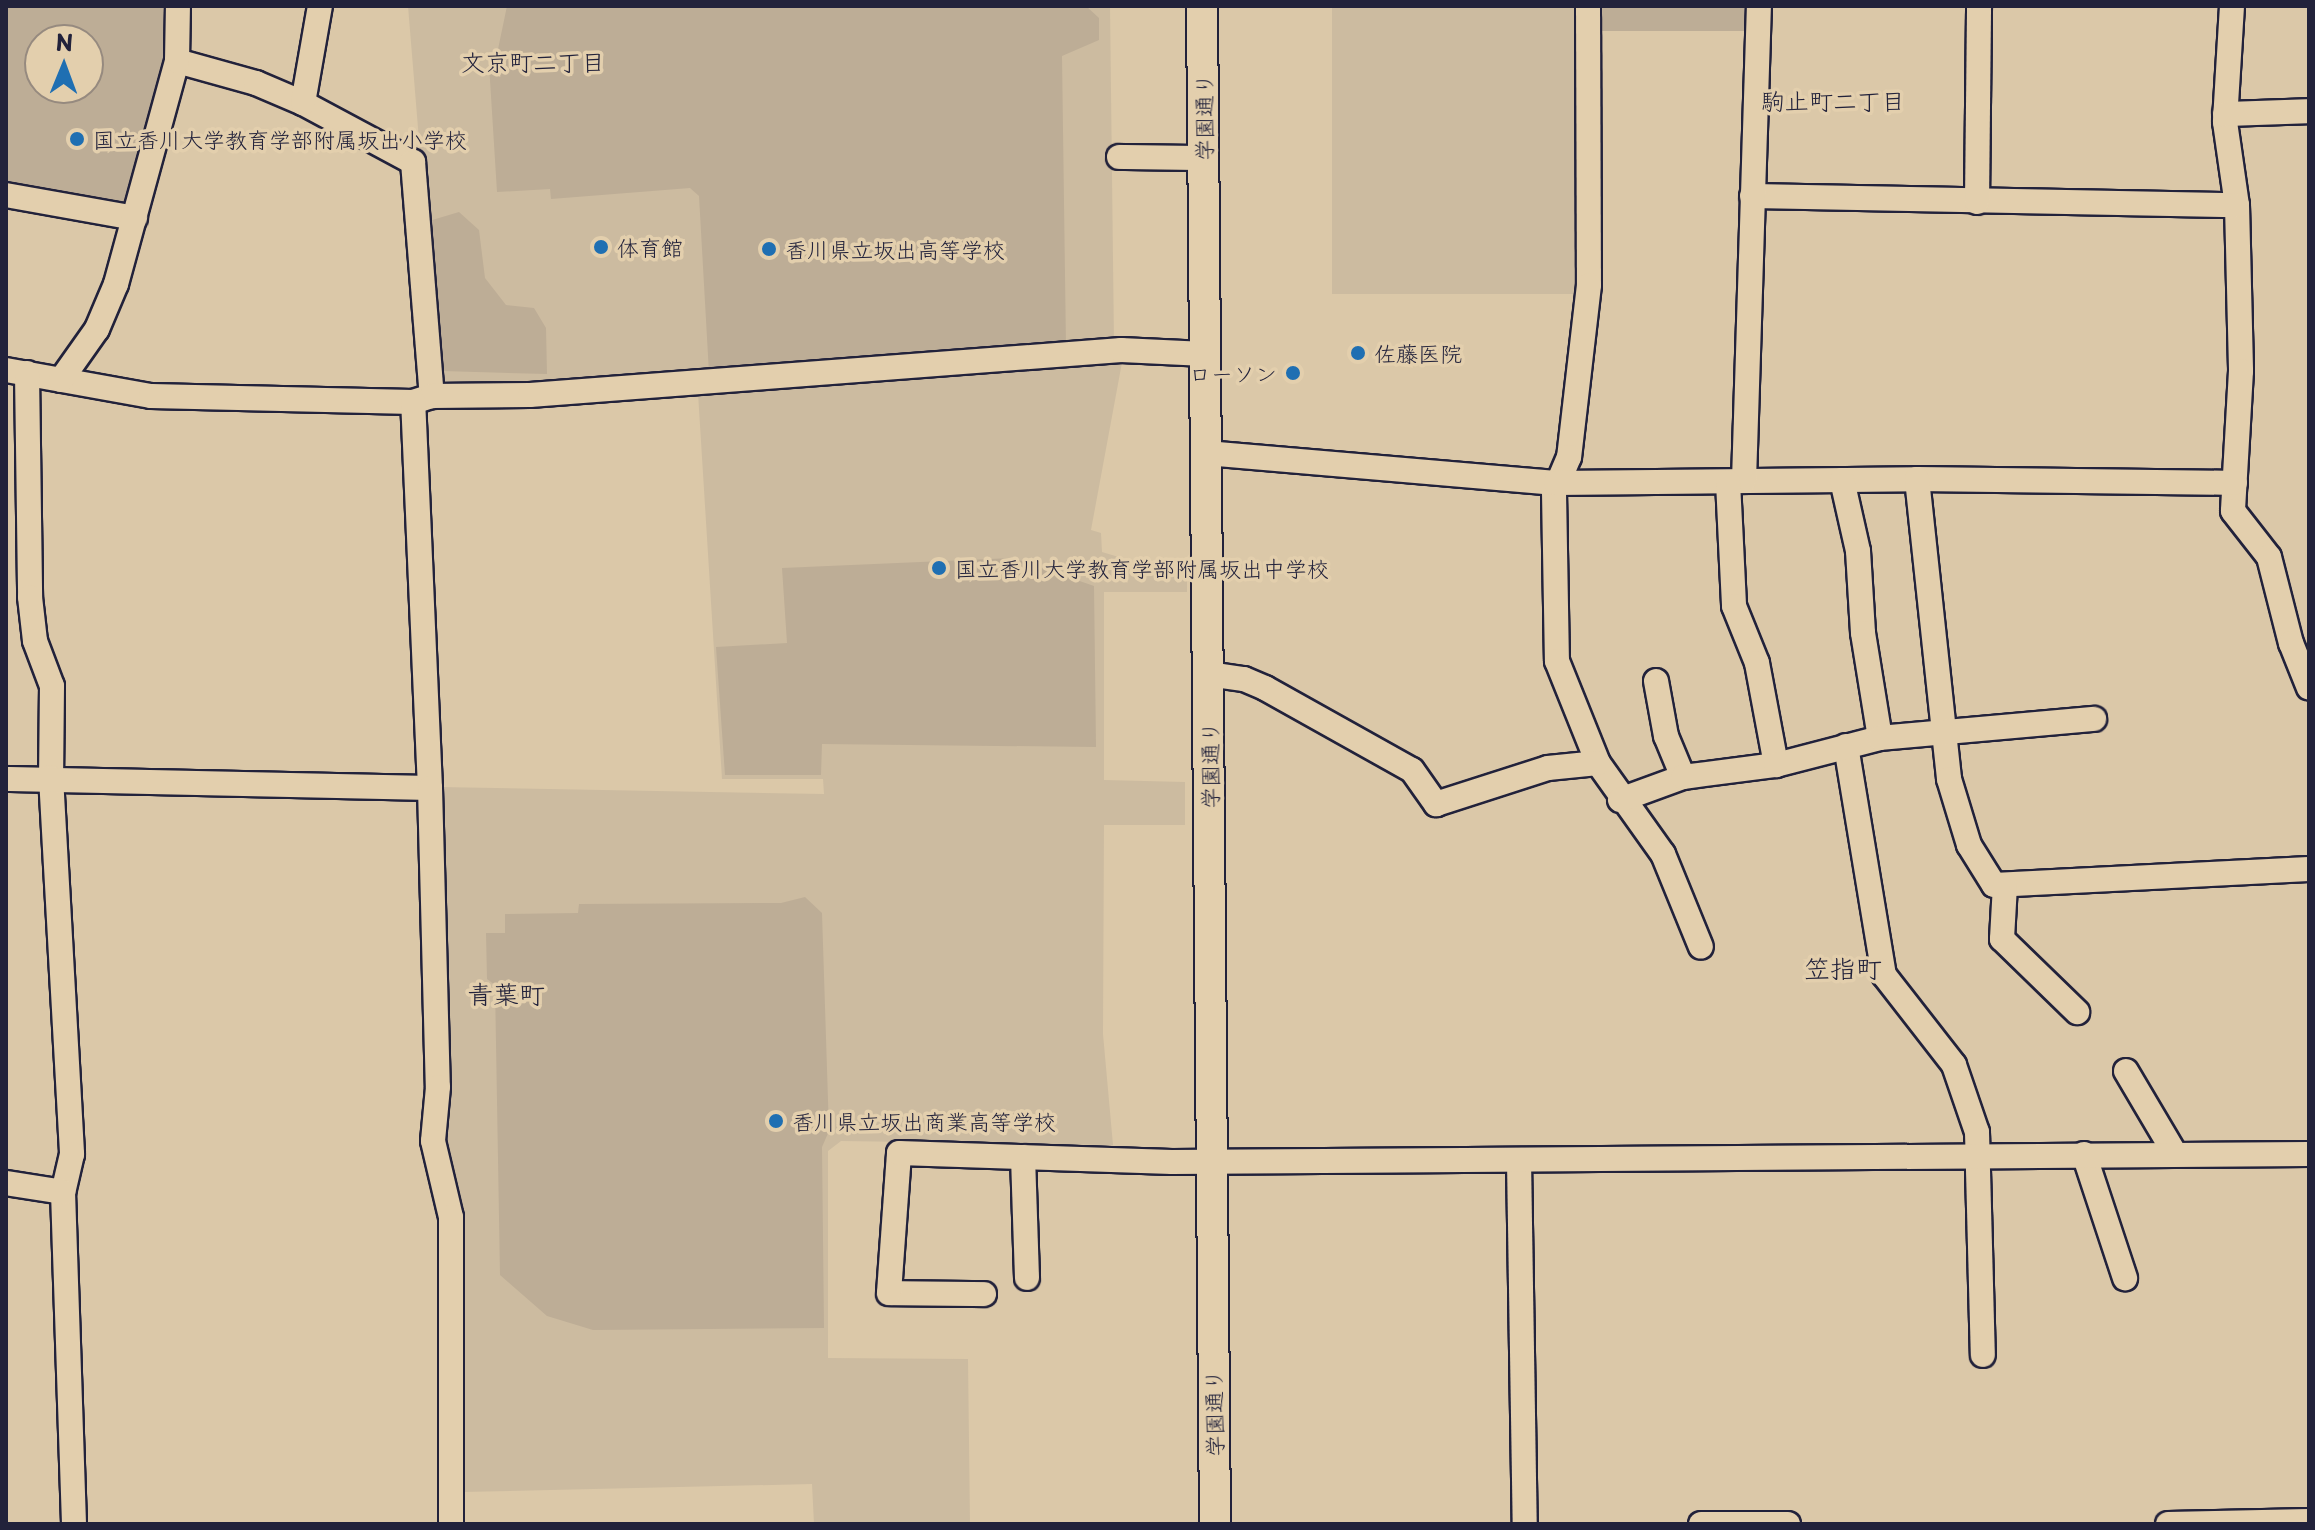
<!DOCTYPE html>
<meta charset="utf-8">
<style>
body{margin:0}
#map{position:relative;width:2315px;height:1530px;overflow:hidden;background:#dbc8a8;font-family:"Playpen Sans","Klee One",sans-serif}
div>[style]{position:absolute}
.built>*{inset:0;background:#ccbba0;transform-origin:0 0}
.green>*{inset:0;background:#bdad96;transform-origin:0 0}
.roads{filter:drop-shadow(2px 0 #22223b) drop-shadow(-2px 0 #22223b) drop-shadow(0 2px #22223b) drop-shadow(0 -2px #22223b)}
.minor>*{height:24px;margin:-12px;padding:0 12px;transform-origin:12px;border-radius:12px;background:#e3cfad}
.tertiary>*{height:30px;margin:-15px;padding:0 15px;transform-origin:15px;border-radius:15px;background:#e3cfad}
.dots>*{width:22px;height:22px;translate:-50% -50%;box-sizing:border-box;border:4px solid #e3cfad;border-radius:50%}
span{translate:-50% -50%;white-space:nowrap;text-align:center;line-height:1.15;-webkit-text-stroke:7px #e3cfad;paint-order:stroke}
.street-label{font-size:22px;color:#22223b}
.poi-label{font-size:22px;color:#22223b}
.left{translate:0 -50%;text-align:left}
.right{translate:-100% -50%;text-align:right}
.neighbourhood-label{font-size:24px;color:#22223b}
.quarter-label{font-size:26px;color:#22223b}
.frame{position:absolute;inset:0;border:8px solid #22223b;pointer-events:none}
.north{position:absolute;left:24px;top:24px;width:80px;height:80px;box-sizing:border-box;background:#e3cfad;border:2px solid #968a7f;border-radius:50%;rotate:1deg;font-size:22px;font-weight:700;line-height:32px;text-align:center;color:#22223b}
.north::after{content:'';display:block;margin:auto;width:28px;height:36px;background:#1f6fb2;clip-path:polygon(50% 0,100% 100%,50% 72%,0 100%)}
</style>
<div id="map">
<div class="built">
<div style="clip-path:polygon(408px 6px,1110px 6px,1114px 343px,566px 383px,439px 383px)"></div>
<div style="left:1332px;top:6px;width:253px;height:288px"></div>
<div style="clip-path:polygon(1123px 357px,1091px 530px,1101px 533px,1102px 552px,1152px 567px,1187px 569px,1187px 592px,1104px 592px,1104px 780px,1185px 782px,1185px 825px,1104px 825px,1103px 1034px,1113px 1145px,841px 1141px,828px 1151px,828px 1358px,968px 1359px,970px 1524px,814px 1524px,812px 1484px,462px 1492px,461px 1229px,442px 1139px,438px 787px,824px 794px,823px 779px,722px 779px,698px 393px)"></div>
</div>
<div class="green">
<div style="clip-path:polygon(evenodd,6px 6px,171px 6px,170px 62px,130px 205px,6px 189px,6px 6px,40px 40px,88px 40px,88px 88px,40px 88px,40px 40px)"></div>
<div style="clip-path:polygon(507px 6px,1086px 6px,1099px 18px,1099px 40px,1062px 56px,1066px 347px,709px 373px,699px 196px,690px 188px,551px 199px,550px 189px,497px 192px,489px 64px,497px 54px)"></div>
<div style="left:1592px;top:6px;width:158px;height:25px"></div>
<div style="clip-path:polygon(459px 212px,479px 230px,485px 278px,506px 305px,534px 308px,546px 328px,547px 374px,442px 371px,429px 221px)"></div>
<div style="clip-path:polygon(1013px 558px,1094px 586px,1096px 747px,822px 744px,821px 775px,725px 775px,716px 647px,787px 643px,782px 568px)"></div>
<div style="clip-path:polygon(805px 897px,822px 913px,829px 1131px,822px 1147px,824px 1328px,593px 1330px,547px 1316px,500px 1275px,495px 985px,487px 979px,486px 933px,505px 933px,505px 914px,578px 913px,579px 904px,781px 903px)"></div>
</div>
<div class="roads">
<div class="minor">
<div style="left:1588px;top:6px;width:279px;rotate:89.8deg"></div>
<div style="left:1589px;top:285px;width:173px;rotate:96.6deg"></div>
<div style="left:1569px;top:457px;width:38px;rotate:113deg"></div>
<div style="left:1554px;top:492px;width:169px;rotate:89deg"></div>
<div style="left:1557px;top:661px;width:110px;rotate:68.1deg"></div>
<div style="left:1598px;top:763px;width:112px;rotate:54.5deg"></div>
<div style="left:1663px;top:854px;width:100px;rotate:67.8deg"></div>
<div style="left:2232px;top:6px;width:116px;rotate:93.5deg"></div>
<div style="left:2225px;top:122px;width:84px;rotate:81.8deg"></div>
<div style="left:2237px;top:205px;width:166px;rotate:88.6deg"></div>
<div style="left:2241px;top:371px;width:140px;rotate:93.3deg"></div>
<div style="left:2233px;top:511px;width:58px;rotate:52deg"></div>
<div style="left:2269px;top:557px;width:89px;rotate:75.7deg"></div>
<div style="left:2291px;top:643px;width:48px;rotate:68.2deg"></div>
<div style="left:177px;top:61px;width:82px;rotate:15.6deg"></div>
<div style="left:256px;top:83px;width:51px;rotate:23.1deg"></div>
<div style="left:303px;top:103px;width:125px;rotate:28.2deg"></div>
<div style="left:413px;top:162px;width:235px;rotate:85.4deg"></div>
<div style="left:303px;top:103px;width:98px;rotate:-80.1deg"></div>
<div style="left:2225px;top:114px;width:84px;rotate:-2deg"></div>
<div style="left:1119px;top:157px;width:84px;rotate:0.7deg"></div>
<div style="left:6px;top:195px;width:131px;rotate:10.1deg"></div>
<div style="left:1752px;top:196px;width:485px;rotate:1.1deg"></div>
<div style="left:1977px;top:202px;width:196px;rotate:-89.4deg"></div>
<div style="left:6px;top:370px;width:147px;rotate:10.2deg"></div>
<div style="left:151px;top:396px;width:262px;rotate:1.3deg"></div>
<div style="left:413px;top:402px;width:20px;rotate:-18deg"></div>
<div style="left:432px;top:396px;width:98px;rotate:-0.6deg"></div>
<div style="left:530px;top:395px;width:593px;rotate:-4.35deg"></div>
<div style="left:1121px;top:350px;width:84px;rotate:2.7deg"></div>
<div style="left:27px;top:373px;width:224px;rotate:89.2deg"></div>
<div style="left:30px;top:597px;width:44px;rotate:83.5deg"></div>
<div style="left:35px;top:641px;width:48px;rotate:69.3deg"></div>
<div style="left:52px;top:686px;width:91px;rotate:90.6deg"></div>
<div style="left:51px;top:777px;width:378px;rotate:86.8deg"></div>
<div style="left:72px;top:1154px;width:39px;rotate:103deg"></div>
<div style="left:63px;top:1192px;width:332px;rotate:88.1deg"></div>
<div style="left:61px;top:380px;width:62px;rotate:-54.8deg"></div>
<div style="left:97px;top:329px;width:49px;rotate:-67.1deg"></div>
<div style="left:116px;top:284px;width:231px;rotate:-74.7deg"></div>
<div style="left:177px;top:61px;width:55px;rotate:-89deg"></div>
<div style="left:1206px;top:453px;width:351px;rotate:4.9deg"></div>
<div style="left:1556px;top:483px;width:361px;rotate:-0.6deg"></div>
<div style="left:1917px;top:479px;width:318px;rotate:0.7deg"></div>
<div style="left:1917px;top:479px;width:302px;rotate:83.9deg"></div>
<div style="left:1949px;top:779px;width:69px;rotate:73.1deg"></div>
<div style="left:1969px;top:845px;width:47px;rotate:58deg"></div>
<div style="left:1994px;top:885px;width:315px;rotate:-2.9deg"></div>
<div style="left:1842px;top:480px;width:73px;rotate:77.3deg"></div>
<div style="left:1858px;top:551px;width:82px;rotate:86.5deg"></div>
<div style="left:1863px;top:633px;width:106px;rotate:80.8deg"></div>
<div style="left:1744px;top:481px;width:475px;rotate:-88.2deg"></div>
<div style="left:1728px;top:482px;width:124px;rotate:87.2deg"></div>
<div style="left:1734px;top:606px;width:61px;rotate:68deg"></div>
<div style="left:1757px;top:663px;width:104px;rotate:79.4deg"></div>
<div style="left:1208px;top:674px;width:36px;rotate:8deg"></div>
<div style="left:1244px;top:679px;width:23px;rotate:23deg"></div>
<div style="left:1265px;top:688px;width:168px;rotate:29.2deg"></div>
<div style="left:1412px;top:770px;width:42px;rotate:54.8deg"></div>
<div style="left:1436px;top:804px;width:118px;rotate:-17.8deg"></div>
<div style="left:1548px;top:768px;width:50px;rotate:-5.7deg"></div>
<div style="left:1656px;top:681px;width:56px;rotate:79.7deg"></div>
<div style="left:1666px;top:736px;width:44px;rotate:67.5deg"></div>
<div style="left:1846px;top:746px;width:232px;rotate:80.6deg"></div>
<div style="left:1884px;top:975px;width:114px;rotate:52.1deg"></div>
<div style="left:1954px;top:1065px;width:71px;rotate:71.1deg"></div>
<div style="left:1977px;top:1132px;width:223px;rotate:88.5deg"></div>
<div style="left:6px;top:779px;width:424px;rotate:1.2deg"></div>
<div style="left:430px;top:788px;width:386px;rotate:-92.5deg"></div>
<div style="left:430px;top:788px;width:299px;rotate:88.5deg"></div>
<div style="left:438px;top:1087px;width:54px;rotate:95.3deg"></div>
<div style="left:433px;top:1141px;width:78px;rotate:76.7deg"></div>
<div style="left:451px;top:1217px;width:307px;rotate:90deg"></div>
<div style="left:1620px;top:800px;width:67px;rotate:-20.1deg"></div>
<div style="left:1683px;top:777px;width:94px;rotate:-7.4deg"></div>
<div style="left:1776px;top:765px;width:107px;rotate:-14.6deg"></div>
<div style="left:1880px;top:738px;width:215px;rotate:-5.1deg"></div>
<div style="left:2005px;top:885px;width:54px;rotate:93.2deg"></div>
<div style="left:2002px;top:939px;width:105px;rotate:44.2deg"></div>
<div style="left:2126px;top:1071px;width:96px;rotate:59.4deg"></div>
<div style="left:2084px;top:1154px;width:131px;rotate:71.7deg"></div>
<div style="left:1023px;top:1157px;width:121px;rotate:88.1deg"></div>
<div style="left:1519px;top:1160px;width:364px;rotate:89.1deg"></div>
<div style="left:6px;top:1183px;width:58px;rotate:9deg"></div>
<div style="left:984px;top:1294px;width:95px;rotate:-179.4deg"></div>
<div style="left:889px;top:1293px;width:140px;rotate:-85.9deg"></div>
<div style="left:899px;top:1153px;width:273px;rotate:1.9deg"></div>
<div style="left:1172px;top:1162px;width:1137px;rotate:-0.4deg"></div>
<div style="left:1701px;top:1524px;width:87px"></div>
<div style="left:2168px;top:1524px;width:141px;rotate:-1.2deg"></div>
</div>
<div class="tertiary">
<div style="left:1202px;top:6px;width:1518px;rotate:89.51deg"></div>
</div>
</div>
<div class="dots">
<div style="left:77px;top:139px;background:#1f6fb2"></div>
<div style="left:601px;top:247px;background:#1f6fb2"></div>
<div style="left:769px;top:249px;background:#1f6fb2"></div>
<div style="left:1358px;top:353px;background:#1f6fb2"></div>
<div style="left:1293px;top:373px;background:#1f6fb2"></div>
<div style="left:939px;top:568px;background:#1f6fb2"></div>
<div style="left:776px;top:1121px;background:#1f6fb2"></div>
</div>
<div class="street-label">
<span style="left:1203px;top:117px;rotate:-90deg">学園通り</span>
<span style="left:1209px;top:765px;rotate:-90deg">学園通り</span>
<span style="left:1213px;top:1413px;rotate:-91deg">学園通り</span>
</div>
<div class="poi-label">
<span class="left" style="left:93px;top:139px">国立香川大学教育学部附属坂出小学校</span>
<span class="left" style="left:617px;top:247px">体育館</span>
<span class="left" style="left:785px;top:249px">香川県立坂出高等学校</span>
<span class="left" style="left:1374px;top:353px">佐藤医院</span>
<span class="right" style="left:1277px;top:373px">ローソン</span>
<span class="left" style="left:955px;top:568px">国立香川大学教育学部附属坂出中学校</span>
<span class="left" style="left:792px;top:1121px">香川県立坂出商業高等学校</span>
</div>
<div class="neighbourhood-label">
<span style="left:533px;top:62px">文京町二丁目</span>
<span style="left:1833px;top:101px">駒止町二丁目</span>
</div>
<div class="quarter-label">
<span style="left:1843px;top:968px">笠指町</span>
<span style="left:506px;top:994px">青葉町</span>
</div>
<div class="frame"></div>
<div class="north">N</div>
</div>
